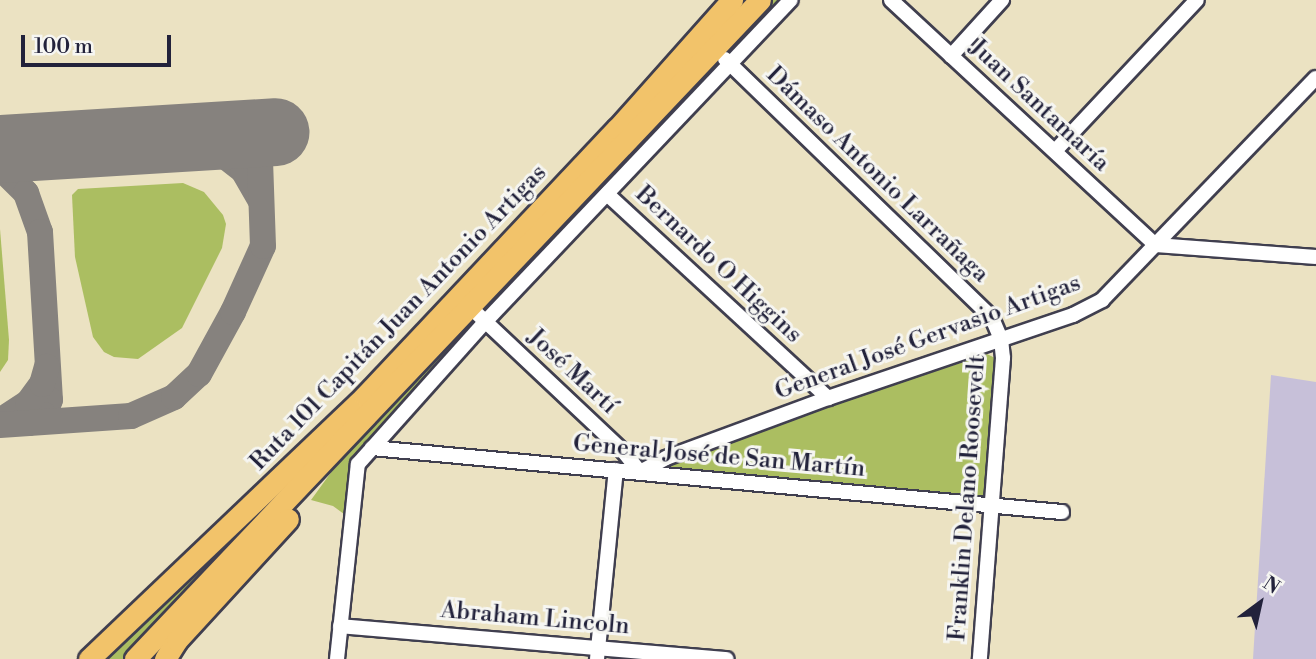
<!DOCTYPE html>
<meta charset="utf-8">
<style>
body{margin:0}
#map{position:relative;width:1316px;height:659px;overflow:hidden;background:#ebe2c2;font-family:"Libre Bodoni",serif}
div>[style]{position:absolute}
.industrial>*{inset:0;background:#c7c0d9}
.green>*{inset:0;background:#abbe61}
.taxiway>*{height:26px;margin:-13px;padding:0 13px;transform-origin:13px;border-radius:13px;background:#86827e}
.runway>*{height:68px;margin:-34px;padding:0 34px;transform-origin:34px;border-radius:34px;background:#86827e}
.roads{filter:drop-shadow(2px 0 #403f4f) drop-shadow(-2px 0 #403f4f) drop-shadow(0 2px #403f4f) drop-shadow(0 -2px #403f4f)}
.minor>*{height:14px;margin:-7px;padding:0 7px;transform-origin:7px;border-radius:7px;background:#fff}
.highway>*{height:21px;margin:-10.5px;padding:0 10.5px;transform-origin:10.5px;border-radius:10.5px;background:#f2c36a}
span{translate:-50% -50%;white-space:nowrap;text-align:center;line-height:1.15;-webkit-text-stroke:6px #f6f6f2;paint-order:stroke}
.street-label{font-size:24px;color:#22223b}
.north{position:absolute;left:1225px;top:568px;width:70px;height:70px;-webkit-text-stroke:5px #f6f6f2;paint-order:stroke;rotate:33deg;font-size:19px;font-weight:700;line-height:28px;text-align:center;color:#22223b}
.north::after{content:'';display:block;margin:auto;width:24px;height:32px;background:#22223b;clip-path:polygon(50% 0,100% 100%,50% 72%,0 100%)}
.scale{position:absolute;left:21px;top:35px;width:150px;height:32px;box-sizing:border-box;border:4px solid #22223b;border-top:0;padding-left:9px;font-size:21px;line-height:24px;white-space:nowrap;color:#22223b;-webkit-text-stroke:5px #f6f6f2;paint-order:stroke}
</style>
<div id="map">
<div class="industrial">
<div style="clip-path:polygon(1271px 375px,1316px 382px,1316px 659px,1253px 659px)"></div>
</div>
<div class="green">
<div style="clip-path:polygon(772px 0,785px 0,731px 58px,724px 51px)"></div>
<div style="clip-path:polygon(713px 63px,719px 68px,487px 312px,483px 307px)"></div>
<div style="clip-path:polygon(183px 183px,204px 192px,223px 215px,226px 224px,222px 248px,182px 328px,138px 359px,114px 357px,104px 352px,93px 337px,75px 257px,72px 195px,78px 189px)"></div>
<div style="clip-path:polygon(0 229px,9px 340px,8px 360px,0 372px)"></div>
<div style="clip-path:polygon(469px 318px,475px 324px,352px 462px,344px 514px,333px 506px,311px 500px,340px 460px)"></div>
<div style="clip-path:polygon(987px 354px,999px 360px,985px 499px,667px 470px,667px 465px,674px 458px)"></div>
<div style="clip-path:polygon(325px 446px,125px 659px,100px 659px)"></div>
</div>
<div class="taxiway">
<div style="left:161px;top:139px;width:37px;rotate:5deg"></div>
<div style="left:198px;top:142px;width:21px;rotate:23deg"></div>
<div style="left:217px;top:150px;width:33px;rotate:38deg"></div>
<div style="left:243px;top:170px;width:34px;rotate:60deg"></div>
<div style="left:0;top:167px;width:37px;rotate:45deg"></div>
<div style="left:26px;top:193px;width:41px;rotate:70.3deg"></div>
<div style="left:40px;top:232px;width:168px;rotate:86.6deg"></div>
<div style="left:50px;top:400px;width:16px;rotate:112deg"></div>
<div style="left:44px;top:415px;width:17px;rotate:152deg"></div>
<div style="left:0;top:421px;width:33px;rotate:-33deg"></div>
<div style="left:28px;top:403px;width:24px;rotate:-54deg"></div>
<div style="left:42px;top:384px;width:18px;rotate:-74deg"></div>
<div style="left:0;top:425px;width:131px;rotate:-3.9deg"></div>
<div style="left:131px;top:416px;width:47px;rotate:-23.8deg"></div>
<div style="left:174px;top:397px;width:34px;rotate:-43deg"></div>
<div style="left:199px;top:374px;width:71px;rotate:-61.3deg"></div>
<div style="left:233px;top:312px;width:72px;rotate:-65.6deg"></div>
<div style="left:263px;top:246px;width:113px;rotate:-92deg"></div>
</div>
<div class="runway">
<div style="left:0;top:149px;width:276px;rotate:-3.5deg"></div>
</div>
<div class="roads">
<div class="minor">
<div style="left:891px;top:0;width:361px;rotate:42.8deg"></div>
<div style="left:1156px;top:245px;width:160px;rotate:4.3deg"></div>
<div style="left:951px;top:56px;width:76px;rotate:-47.7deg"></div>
<div style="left:725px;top:59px;width:372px;rotate:44.1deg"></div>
<div style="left:992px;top:318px;width:23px;rotate:67deg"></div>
<div style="left:1001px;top:339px;width:19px;rotate:84deg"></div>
<div style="left:1003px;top:358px;width:302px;rotate:94.4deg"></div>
<div style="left:1055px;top:151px;width:207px;rotate:-46.8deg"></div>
<div style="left:607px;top:194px;width:301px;rotate:42.7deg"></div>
<div style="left:470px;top:307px;width:210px;rotate:43.3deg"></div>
<div style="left:623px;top:451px;width:27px;rotate:51deg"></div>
<div style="left:640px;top:472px;width:30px;rotate:-28deg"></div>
<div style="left:666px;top:458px;width:173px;rotate:-20.3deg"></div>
<div style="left:828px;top:398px;width:259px;rotate:-18.7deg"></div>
<div style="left:1073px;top:315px;width:33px;rotate:-27deg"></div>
<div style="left:1102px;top:300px;width:308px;rotate:-46.1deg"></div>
<div style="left:372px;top:448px;width:693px;rotate:5.3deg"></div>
<div style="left:340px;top:626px;width:388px;rotate:4.9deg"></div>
<div style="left:337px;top:659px;width:196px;rotate:-83.9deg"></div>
<div style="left:358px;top:464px;width:191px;rotate:-48.2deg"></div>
<div style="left:485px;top:322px;width:444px;rotate:-46.5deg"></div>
<div style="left:597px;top:659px;width:190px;rotate:-84.3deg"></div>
</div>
<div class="highway">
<div style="left:89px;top:659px;width:381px;rotate:-43.6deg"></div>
<div style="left:365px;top:396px;width:367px;rotate:-46.7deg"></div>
<div style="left:617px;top:129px;width:173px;rotate:-48.3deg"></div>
<div style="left:135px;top:659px;width:908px;rotate:-46.52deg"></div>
<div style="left:165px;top:659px;width:22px;rotate:-58deg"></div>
<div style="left:177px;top:640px;width:164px;rotate:-47.5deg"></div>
</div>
</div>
<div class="street-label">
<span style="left:1039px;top:106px;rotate:43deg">Juan Santamaría</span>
<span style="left:877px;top:175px;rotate:44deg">Dámaso Antonio Larrañaga</span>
<span style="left:718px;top:265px;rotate:43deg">Bernardo O Higgins</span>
<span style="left:399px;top:318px;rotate:-46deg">Ruta 101 Capitán Juan Antonio Artigas</span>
<span style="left:928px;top:338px;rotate:-20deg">General José Gervasio Artigas</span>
<span style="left:572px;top:372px;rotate:43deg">José Martí</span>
<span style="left:719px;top:457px;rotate:5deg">General José de San Martín</span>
<span style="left:968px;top:498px;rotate:-86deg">Franklin Delano Roosevelt</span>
<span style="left:535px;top:619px;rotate:5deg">Abraham Lincoln</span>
</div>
<div class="north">N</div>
<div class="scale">100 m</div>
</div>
